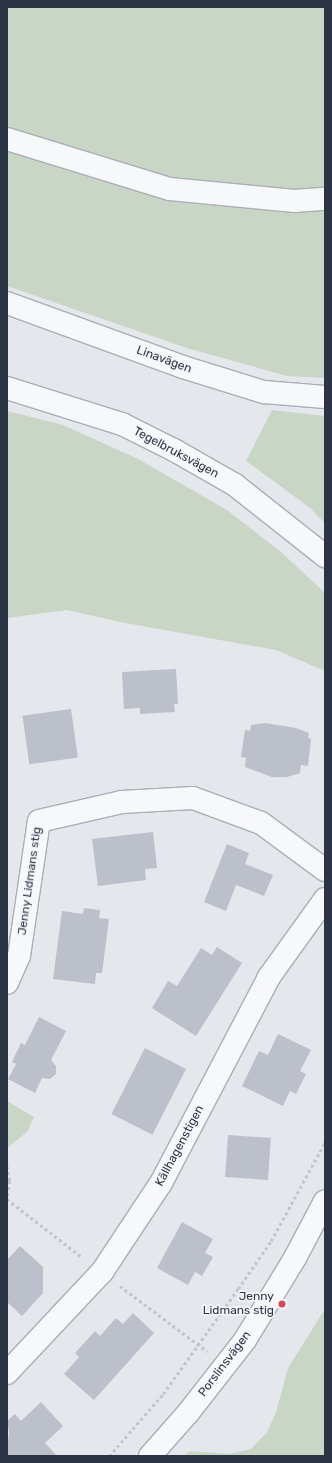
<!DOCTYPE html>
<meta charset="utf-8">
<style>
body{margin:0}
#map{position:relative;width:332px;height:1463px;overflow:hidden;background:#e4e7ec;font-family:Rubik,sans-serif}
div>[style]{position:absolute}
.green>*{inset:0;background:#c9d6c5}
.building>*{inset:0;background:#bbc0ca;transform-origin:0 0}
.path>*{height:2.5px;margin-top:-1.25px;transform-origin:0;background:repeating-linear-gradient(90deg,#c2c5cb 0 3px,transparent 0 6px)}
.roads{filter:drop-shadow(1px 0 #a9aeb7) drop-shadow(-1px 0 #a9aeb7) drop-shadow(0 1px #a9aeb7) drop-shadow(0 -1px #a9aeb7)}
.street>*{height:22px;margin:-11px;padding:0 11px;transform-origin:11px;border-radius:11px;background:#f7f8fa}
.dots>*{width:11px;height:11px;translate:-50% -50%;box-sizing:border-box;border:2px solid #f4f6f9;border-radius:50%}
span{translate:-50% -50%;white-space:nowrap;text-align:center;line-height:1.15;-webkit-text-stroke:3.5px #f4f6f9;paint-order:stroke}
.street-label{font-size:12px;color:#2b3445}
.poi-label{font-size:12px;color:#2b3445}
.right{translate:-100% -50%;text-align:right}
.frame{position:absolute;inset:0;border:8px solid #2b3445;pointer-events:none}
</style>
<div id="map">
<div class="green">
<div style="clip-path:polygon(7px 7px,325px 7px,325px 378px,287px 376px,187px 348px,7px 286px)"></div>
<div style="clip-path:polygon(272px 410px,325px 416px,325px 523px,309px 507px,246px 461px)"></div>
<div style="clip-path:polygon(7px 411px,63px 425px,138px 459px,227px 510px,281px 552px,325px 593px,325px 671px,276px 650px,120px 622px,67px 610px,7px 618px)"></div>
<div style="clip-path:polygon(7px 1101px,34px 1117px,27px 1132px,7px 1148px)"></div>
<div style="clip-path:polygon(325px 1309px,325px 1456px,184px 1456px,190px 1451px,229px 1454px,251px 1449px,267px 1432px,276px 1412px,288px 1368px)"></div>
</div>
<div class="building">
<div style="clip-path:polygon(176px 669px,178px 704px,174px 704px,175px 712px,140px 714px,140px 708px,124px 709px,122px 672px)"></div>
<div style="left:71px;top:709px;width:49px;height:49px;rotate:82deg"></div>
<div style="clip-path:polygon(265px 723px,296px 728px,309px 733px,308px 738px,311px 739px,308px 766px,301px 765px,300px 773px,287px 777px,272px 777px,245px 767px,246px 758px,241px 757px,245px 730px,250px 731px,251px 725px)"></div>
<div style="clip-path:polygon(153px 832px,157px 868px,145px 869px,146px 880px,98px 886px,92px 839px)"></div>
<div style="clip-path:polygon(227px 844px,249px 853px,245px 864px,273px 875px,264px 896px,236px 885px,226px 911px,204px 902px)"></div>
<div style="clip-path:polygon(84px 908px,100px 910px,99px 918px,109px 919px,102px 973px,96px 973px,95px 984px,53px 979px,62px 911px,83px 914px)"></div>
<div style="clip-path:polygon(217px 947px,242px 963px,196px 1036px,152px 1008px,168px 981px,177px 986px,201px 948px,212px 955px)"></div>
<div style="clip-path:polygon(39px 1017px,66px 1031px,51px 1060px,56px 1066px,56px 1074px,50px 1079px,42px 1078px,35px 1093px,8px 1079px,16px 1064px,12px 1062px,21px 1043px,25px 1045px)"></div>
<div style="clip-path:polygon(278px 1034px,311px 1050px,300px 1071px,306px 1074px,296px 1094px,290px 1091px,283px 1106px,242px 1086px,259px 1051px,268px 1055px)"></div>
<div style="left:145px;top:1048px;width:46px;height:74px;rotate:27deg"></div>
<div style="left:228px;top:1135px;width:43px;height:42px;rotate:4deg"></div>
<div style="clip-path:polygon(182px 1222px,213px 1239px,205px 1253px,213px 1257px,202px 1276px,195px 1272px,188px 1285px,157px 1268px)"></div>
<div style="clip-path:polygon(20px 1246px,43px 1267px,43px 1293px,22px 1316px,7px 1302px,7px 1260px)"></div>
<div style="clip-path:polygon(133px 1313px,154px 1333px,94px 1400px,64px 1374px,79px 1357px,75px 1353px,95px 1331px,100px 1336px,116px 1318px,123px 1324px)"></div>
<div style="clip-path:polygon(41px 1402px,63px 1426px,45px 1443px,56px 1455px,7px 1456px,9px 1432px,7px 1421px,15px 1414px,21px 1421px)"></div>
</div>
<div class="path">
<div style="left:7px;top:1166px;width:15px;rotate:79deg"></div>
<div style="left:10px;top:1181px;width:19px;rotate:99deg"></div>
<div style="left:7px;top:1199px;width:96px;rotate:37.8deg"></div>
<div style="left:120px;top:1286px;width:109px;rotate:36.8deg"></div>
<div style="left:109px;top:1456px;width:82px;rotate:-48.9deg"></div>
<div style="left:163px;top:1394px;width:129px;rotate:-54.5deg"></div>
<div style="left:238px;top:1289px;width:58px;rotate:-55.5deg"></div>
<div style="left:271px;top:1241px;width:113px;rotate:-61.4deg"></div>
</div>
<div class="roads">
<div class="street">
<div style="left:7px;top:139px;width:170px;rotate:17.1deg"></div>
<div style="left:170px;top:189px;width:125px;rotate:5.5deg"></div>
<div style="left:294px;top:201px;width:31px;rotate:-4deg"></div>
<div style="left:7px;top:303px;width:187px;rotate:20deg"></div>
<div style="left:183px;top:367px;width:85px;rotate:17.2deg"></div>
<div style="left:264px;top:392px;width:61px;rotate:4.7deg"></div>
<div style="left:7px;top:388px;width:121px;rotate:17.4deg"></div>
<div style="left:122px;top:424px;width:58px;rotate:26.6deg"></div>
<div style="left:174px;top:450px;width:70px;rotate:29.8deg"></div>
<div style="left:235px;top:485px;width:115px;rotate:38.3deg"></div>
<div style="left:7px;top:983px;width:30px;rotate:-66deg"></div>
<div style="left:19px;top:956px;width:136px;rotate:-81.6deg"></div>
<div style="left:39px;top:821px;width:85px;rotate:-12.9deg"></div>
<div style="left:122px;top:802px;width:71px;rotate:-3.2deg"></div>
<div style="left:193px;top:798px;width:72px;rotate:20.2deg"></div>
<div style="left:261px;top:823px;width:79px;rotate:36.3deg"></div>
<div style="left:7px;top:1373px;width:139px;rotate:-46.8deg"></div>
<div style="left:102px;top:1272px;width:107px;rotate:-56.5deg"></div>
<div style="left:161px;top:1183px;width:233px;rotate:-62.3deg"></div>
<div style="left:269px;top:977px;width:96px;rotate:-54.3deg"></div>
<div style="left:150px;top:1456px;width:57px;rotate:-48.5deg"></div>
<div style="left:188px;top:1413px;width:93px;rotate:-52deg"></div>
<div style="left:245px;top:1340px;width:96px;rotate:-58.6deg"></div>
<div style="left:295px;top:1258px;width:64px;rotate:-62.2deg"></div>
</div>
</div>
<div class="dots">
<div style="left:282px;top:1304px;background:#d1495b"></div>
</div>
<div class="street-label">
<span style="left:164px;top:360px;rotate:20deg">Linavägen</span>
<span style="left:176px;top:453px;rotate:28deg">Tegelbruksvägen</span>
<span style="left:30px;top:881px;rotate:-82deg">Jenny Lidmans stig</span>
<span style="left:180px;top:1146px;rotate:-62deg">Källhagenstigen</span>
<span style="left:225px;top:1364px;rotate:-53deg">Porslinsvägen</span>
</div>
<div class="poi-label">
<span class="right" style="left:274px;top:1304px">Jenny<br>Lidmans stig</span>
</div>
<div class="frame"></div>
</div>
